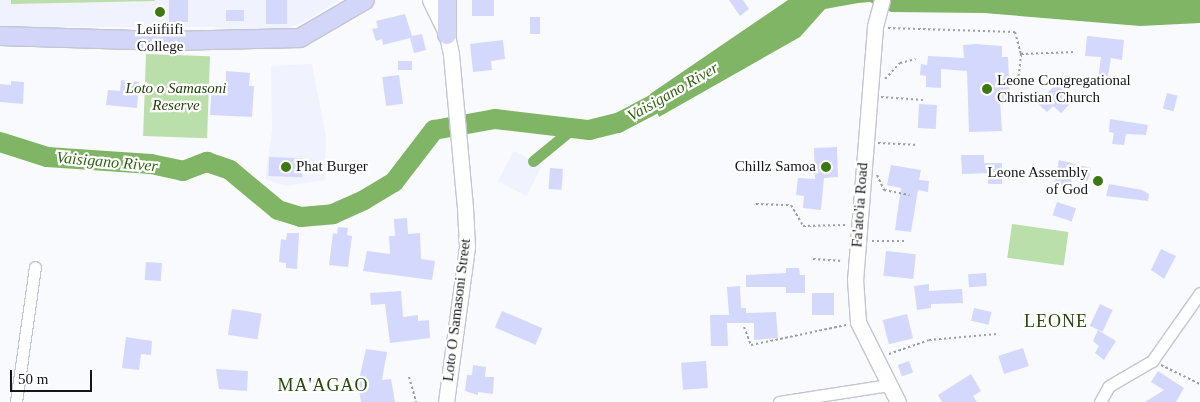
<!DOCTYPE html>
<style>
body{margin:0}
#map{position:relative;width:1200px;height:402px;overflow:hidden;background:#f9fafd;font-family:Georgia,serif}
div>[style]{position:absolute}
.built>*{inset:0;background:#f0f2fe;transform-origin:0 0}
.green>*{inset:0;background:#bbdfaa;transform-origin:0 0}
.water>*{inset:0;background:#7fb564}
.canal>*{height:11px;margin:-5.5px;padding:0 5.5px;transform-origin:5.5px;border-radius:5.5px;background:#7fb564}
.river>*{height:20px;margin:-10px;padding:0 10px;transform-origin:10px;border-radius:10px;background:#7fb564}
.building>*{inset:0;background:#d4d8fc;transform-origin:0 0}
.path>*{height:2px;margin-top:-1px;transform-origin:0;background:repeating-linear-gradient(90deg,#9d9ea1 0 2.5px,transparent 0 5px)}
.roads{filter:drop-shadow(1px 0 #c3c5d2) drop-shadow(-1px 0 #c3c5d2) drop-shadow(0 1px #c3c5d2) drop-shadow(0 -1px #c3c5d2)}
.street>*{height:11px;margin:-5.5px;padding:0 5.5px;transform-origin:5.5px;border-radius:5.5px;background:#fff}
.secondary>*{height:15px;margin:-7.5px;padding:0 7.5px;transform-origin:7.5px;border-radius:7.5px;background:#fff}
.primary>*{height:18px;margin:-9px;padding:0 9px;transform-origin:9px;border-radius:9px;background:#d3d6f9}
.dots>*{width:14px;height:14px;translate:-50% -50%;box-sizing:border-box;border:2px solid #fff;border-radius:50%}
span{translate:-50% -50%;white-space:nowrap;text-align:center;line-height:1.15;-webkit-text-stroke:4.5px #fff;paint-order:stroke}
.poi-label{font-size:15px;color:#141419}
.left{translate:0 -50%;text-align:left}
.right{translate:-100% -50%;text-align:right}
.park-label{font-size:15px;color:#204309;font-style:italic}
.street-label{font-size:15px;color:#141419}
.water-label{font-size:16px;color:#31630f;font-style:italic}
.quarter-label{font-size:18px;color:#234909;letter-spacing:1px}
.scale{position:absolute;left:10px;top:370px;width:82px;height:22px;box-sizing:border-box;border:2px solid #141419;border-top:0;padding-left:6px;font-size:15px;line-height:18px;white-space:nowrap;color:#141419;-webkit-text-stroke:4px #fff;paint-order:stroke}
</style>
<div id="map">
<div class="built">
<div style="clip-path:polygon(0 0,339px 0,302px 23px,273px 33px,210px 27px,0 27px)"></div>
<div style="clip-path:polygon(312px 64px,326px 137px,325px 180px,286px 186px,265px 179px,272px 131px,271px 66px)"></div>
<div style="left:514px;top:151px;width:32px;height:34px;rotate:28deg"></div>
</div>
<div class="green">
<div style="clip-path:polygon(11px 0,155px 0,155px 1px,11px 4px)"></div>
<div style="left:146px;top:54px;width:64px;height:82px;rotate:2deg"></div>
<div style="left:1012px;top:224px;width:57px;height:34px;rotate:8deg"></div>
</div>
<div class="water">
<div style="clip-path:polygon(788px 0,1200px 0,1200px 23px,1140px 26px,984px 13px,891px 12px,870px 2px,858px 3px,825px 9px,800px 37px,659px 117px,650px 94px)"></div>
</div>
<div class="canal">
<div style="left:533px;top:161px;width:50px;rotate:-39.4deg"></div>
</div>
<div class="river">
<div style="left:0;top:142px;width:49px;rotate:17.7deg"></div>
<div style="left:47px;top:157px;width:104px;rotate:3.9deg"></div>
<div style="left:151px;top:164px;width:33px;rotate:12deg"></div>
<div style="left:183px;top:171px;width:26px;rotate:-21deg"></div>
<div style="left:207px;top:162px;width:24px;rotate:19deg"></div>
<div style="left:230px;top:170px;width:62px;rotate:39.8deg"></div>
<div style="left:278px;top:210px;width:24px;rotate:17deg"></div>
<div style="left:301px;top:217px;width:32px;rotate:-5deg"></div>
<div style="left:333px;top:214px;width:34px;rotate:-24deg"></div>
<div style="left:364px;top:200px;width:35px;rotate:-31deg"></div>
<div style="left:394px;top:182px;width:66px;rotate:-52.4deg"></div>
<div style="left:434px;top:130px;width:62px;rotate:-10.2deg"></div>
<div style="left:495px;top:119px;width:95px;rotate:6.7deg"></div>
<div style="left:589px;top:130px;width:30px;rotate:-14deg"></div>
<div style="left:618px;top:123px;width:67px;rotate:-27.7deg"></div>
</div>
<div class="building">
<div style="left:169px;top:0;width:19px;height:22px"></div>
<div style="left:266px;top:0;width:21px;height:24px"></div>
<div style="left:472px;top:0;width:22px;height:16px"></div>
<div style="clip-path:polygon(729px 0,743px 0,749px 9px,740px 16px)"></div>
<div style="left:226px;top:10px;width:18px;height:11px"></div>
<div style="clip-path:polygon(405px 14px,412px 36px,422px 34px,426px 50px,414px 53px,410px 38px,383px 45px,382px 39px,376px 41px,372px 29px,378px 28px,376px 21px)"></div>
<div style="left:530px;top:17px;width:10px;height:17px"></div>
<div style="clip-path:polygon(1087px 36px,1124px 40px,1122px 60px,1111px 58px,1106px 87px,1097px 86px,1101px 57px,1085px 56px)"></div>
<div style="clip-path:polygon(503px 40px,505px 59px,491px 61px,492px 70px,473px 72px,470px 44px)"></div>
<div style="clip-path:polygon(976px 44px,1002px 46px,1002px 57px,1008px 57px,1010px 100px,1000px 101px,1002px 131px,969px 132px,967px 71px,941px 69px,941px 88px,926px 87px,926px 76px,920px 75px,921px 64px,927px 65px,928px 56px,964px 58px,963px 45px)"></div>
<div style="left:412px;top:61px;width:9px;height:14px;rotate:90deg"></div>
<div style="clip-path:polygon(226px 71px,250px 73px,249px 86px,254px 86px,252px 117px,210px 115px,212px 84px,226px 84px)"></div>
<div style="left:399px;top:75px;width:29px;height:17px;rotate:82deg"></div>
<div style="clip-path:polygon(121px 80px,139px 82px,137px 108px,106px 105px,108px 90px,120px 91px)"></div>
<div style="clip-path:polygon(11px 81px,24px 82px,23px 104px,0 102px,0 84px,11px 85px)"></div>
<div style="clip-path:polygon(1057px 84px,1073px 101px,1061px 113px,1053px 106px,1047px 112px,1036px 102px)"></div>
<div style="left:1167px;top:93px;width:11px;height:16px;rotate:15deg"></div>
<div style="left:919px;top:104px;width:18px;height:24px;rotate:3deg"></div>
<div style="clip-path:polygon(1110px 119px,1148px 125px,1146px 135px,1126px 134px,1124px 145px,1112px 144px,1114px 133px,1109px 132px)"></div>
<div style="clip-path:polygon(837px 147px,838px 177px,824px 178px,821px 210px,803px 208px,804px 196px,796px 195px,798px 178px,815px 179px,814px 148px)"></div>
<div style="clip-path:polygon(961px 155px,984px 155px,984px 163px,1002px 163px,1002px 184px,988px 184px,988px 173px,962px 174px)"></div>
<div style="left:269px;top:157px;width:34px;height:19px;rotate:2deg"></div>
<div style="clip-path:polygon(1059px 160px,1091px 168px,1088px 181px,1072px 177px,1070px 187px,1054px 183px)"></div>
<div style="clip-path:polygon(891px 165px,921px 170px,919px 180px,929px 181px,928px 192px,918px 190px,911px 232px,895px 230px,901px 188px,887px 185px)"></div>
<div style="left:550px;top:168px;width:13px;height:21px;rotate:4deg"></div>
<div style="clip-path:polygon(1109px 184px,1142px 190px,1149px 194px,1148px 201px,1106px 196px)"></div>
<div style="left:1057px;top:202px;width:20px;height:14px;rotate:18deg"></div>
<div style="clip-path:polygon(407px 218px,408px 234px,420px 233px,421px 259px,435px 261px,432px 280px,363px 271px,367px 251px,390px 254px,389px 236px,395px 236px,394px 219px)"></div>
<div style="clip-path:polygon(338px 227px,348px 228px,347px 235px,352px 236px,348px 267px,329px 265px,333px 233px,337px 234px)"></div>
<div style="clip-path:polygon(287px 233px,299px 233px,297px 269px,286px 268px,286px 263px,279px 262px,281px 239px,286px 240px)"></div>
<div style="clip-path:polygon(1161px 249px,1176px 256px,1164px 279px,1151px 270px)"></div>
<div style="left:886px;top:251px;width:30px;height:25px;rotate:6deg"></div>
<div style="left:146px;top:262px;width:16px;height:18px;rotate:4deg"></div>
<div style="clip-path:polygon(786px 268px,799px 268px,800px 275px,805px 275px,805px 293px,786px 293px,786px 287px,746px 287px,746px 275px,786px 273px)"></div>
<div style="left:986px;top:273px;width:13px;height:18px;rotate:86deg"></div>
<div style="clip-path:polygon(929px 284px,929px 291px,962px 289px,963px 303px,931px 304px,931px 308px,917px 310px,914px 286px)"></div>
<div style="clip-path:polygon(740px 286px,741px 308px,746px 308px,746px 313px,776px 312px,778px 338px,754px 340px,754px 323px,727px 323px,728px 346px,711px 346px,710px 315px,729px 315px,727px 287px)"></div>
<div style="clip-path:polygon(401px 291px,403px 317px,418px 315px,418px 321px,429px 320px,430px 338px,390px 343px,385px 304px,371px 305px,370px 293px)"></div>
<div style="left:834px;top:293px;width:22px;height:22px;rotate:90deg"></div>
<div style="left:1100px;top:304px;width:14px;height:24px;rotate:25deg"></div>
<div style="left:974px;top:308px;width:18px;height:13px;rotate:13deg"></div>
<div style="left:232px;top:309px;width:30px;height:26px;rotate:9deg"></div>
<div style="left:502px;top:311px;width:44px;height:18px;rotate:23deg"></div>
<div style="left:907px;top:314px;width:25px;height:25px;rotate:76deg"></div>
<div style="clip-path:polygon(1098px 330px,1116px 341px,1104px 360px,1095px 353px,1099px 346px,1093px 341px)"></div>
<div style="clip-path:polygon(126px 337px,152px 341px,151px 355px,141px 354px,139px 370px,122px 368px)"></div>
<div style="left:1023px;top:348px;width:19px;height:26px;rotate:72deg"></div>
<div style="clip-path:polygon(366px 349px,387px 352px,382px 380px,391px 379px,395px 402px,361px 402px,358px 384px)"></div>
<div style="left:706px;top:361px;width:27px;height:25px;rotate:86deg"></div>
<div style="left:909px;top:361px;width:12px;height:12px;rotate:70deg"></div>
<div style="clip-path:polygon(473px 365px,486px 367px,485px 377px,494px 377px,493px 394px,478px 392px,478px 395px,465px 391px,467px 375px,472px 375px)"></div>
<div style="clip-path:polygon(216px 369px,248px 371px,247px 391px,219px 389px)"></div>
<div style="clip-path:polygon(1158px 371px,1184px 388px,1176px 402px,1145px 402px,1164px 390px,1151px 382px)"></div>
<div style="clip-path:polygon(971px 374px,981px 391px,973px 396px,977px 402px,942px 402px,938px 395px)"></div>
</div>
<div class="path">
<div style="left:888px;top:28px;width:127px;rotate:1.8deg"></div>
<div style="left:1015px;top:32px;width:23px;rotate:75deg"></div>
<div style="left:1021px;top:54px;width:28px;rotate:96deg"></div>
<div style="left:1021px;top:54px;width:54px;rotate:-2.1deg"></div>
<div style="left:885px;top:79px;width:22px;rotate:-47deg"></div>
<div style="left:900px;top:63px;width:16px;rotate:-14deg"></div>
<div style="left:881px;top:97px;width:42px;rotate:4.1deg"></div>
<div style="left:878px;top:143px;width:40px;rotate:2.9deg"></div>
<div style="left:877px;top:175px;width:17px;rotate:65deg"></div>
<div style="left:884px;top:190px;width:26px;rotate:11deg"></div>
<div style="left:756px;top:204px;width:35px;rotate:2deg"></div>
<div style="left:791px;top:205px;width:24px;rotate:60deg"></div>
<div style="left:803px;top:226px;width:42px;rotate:-1.4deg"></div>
<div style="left:872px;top:241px;width:35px"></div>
<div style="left:813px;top:259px;width:30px;rotate:4deg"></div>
<div style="left:744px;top:327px;width:19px;rotate:69deg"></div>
<div style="left:751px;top:345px;width:97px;rotate:-11.9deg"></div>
<div style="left:889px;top:354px;width:42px;rotate:-19.3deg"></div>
<div style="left:929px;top:340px;width:68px;rotate:-5deg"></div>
<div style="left:1161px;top:365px;width:43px;rotate:26deg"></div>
<div style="left:409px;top:377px;width:26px;rotate:74deg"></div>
</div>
<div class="roads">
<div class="street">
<div style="left:16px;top:402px;width:136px;rotate:-82deg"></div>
<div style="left:779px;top:402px;width:111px;rotate:-8.8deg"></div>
<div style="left:1100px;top:402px;width:18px;rotate:-61deg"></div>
<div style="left:1109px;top:386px;width:50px;rotate:-30.2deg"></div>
<div style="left:1152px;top:361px;width:83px;rotate:-54.8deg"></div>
</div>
<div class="secondary">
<div style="left:430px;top:0;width:39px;rotate:64deg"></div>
<div style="left:447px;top:35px;width:19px;rotate:78deg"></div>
<div style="left:451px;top:54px;width:155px;rotate:84.8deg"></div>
<div style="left:465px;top:208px;width:39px;rotate:87deg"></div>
<div style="left:467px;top:247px;width:156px;rotate:97.7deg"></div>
<div style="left:882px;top:0;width:28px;rotate:105deg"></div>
<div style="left:875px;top:27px;width:253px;rotate:94.5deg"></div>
<div style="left:855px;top:279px;width:43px;rotate:86deg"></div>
<div style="left:858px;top:322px;width:89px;rotate:63.4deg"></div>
</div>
<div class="primary">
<div style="left:447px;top:35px;width:35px;rotate:-90deg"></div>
<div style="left:0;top:36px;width:167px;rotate:1.7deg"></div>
<div style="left:167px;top:41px;width:133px;rotate:-1.3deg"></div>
<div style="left:300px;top:38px;width:75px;rotate:-30.3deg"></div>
</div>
</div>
<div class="dots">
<div style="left:160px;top:12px;background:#3d7913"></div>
<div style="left:987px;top:89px;background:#3d7913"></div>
<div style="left:286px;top:167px;background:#3d7913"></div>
<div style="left:826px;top:167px;background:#3d7913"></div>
<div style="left:1098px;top:181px;background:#3d7913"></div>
</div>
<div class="poi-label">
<span style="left:160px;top:38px">Leiifiifi<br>College</span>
<span class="left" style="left:997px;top:89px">Leone Congregational<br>Christian Church</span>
<span class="left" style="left:296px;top:167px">Phat Burger</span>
<span class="right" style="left:816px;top:167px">Chillz Samoa</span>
<span class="right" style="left:1088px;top:181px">Leone Assembly<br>of God</span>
</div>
<div class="park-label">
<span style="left:176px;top:97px">Loto o Samasoni<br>Reserve</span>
</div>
<div class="street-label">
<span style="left:860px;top:205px;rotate:-86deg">Fa'ato'ia Road</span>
<span style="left:457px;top:310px;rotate:-83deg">Loto O Samasoni Street</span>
</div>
<div class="water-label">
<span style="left:673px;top:92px;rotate:-30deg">Vaisigano River</span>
<span style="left:107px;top:162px;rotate:5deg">Vaisigano River</span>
</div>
<div class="quarter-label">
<span style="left:1056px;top:321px">LEONE</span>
<span style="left:323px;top:385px">MA'AGAO</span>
</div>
<div class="scale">50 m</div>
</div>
